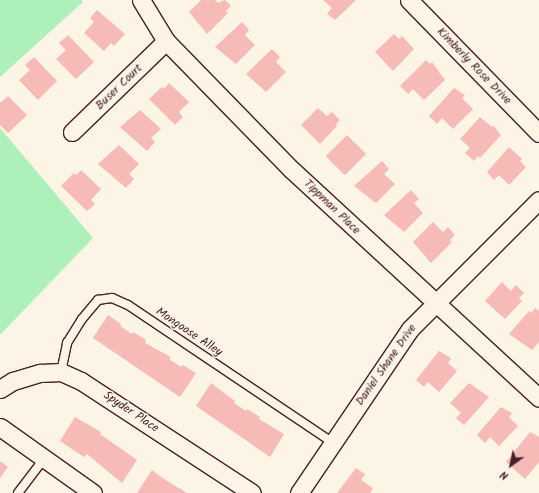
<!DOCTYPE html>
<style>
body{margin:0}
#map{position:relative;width:539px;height:493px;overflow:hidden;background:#fcf5e5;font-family:Kalam,sans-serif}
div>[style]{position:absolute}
.green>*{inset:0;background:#adf0bb}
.building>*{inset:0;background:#f6bab7;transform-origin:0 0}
.roads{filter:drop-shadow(1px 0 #4a1f2b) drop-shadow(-1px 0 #4a1f2b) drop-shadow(0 1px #4a1f2b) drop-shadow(0 -1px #4a1f2b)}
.lane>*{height:8px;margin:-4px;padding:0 4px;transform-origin:4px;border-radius:4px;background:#fcf5e5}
.street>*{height:17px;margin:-8.5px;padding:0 8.5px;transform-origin:8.5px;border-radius:8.5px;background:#fcf5e5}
span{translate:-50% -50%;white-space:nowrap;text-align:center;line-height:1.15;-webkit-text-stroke:3px #fcf5e5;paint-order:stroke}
.street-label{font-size:12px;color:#4a1f2b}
.north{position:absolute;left:491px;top:445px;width:40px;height:40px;-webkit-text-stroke:3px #fcf5e5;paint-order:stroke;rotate:213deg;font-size:11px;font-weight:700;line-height:16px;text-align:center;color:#4a1f2b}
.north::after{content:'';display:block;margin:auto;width:14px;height:18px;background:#4a1f2b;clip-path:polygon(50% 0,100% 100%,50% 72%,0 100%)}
</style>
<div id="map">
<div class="green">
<div style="clip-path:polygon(0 0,81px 0,83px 2px,0 77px)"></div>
<div style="clip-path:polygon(0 128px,93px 238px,0 335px)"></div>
</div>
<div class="building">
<div style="clip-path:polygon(201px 0,215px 0,218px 3px,225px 0,231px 6px,226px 11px,228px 13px,207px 34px,189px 12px)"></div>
<div style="clip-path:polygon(323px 0,356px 0,335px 20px,327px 14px,332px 8px)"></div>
<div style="clip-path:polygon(97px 10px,125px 34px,114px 46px,111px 43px,104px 51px,84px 33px,94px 22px,90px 18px)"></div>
<div style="clip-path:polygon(242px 22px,249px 30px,245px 35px,255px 45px,236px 64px,215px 47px)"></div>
<div style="clip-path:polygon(394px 34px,399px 39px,402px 36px,414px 49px,393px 71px,375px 52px)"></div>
<div style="clip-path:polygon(68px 35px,94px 62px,76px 79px,56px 59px,66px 50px,59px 43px)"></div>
<div style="clip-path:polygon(272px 49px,280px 57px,276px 62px,286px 72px,266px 92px,246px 74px)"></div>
<div style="clip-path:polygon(34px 57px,57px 81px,38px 100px,19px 80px,30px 70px,25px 65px)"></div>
<div style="clip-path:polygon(426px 60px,430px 64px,432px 62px,445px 80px,424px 100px,413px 89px,408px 94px,400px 86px)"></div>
<div style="clip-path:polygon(169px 83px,189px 102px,179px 112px,183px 117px,175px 125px,149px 99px,162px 87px,164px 89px)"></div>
<div style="clip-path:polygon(454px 88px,465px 95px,462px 98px,473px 109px,453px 129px,442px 118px,437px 124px,429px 116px)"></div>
<div style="clip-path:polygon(8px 96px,27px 115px,8px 133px,0 125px,0 103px)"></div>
<div style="clip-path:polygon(318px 108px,327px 116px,332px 112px,340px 120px,336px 124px,337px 126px,320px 144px,301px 125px)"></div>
<div style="clip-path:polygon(140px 110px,161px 129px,151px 138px,155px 142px,147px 151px,120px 127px)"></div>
<div style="clip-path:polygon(480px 117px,492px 127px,493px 125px,501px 135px,480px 158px,478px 156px,474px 161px,465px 153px,470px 148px,460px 139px)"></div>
<div style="left:347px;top:135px;width:27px;height:30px;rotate:45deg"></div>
<div style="clip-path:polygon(119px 145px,139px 164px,129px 174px,134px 179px,126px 188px,98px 164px)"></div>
<div style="clip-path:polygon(509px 147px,522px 159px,520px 161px,526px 167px,509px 185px,499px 175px,494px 180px,487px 172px)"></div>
<div style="clip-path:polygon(382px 161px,389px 169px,384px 174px,395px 184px,376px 203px,354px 186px)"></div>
<div style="clip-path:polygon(81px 170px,101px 189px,91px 200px,95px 204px,87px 211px,61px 186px,74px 173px,76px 175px)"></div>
<div style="clip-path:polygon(411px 190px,419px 199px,414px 203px,423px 213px,404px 232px,384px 215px)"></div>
<div style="clip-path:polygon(433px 222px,443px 232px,448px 227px,455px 235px,450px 240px,452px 242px,431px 263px,413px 242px)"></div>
<div style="clip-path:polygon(502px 282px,511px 291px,516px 285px,524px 293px,519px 298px,522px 301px,505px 319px,485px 301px)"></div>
<div style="clip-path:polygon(535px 308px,539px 311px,539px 342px,532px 350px,509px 334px,529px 311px,531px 313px)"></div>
<div style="clip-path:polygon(108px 315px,121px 324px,120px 326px,132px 334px,133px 332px,146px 340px,145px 343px,171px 357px,169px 359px,181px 367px,183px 365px,196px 373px,180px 397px,93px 338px)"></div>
<div style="clip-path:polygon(439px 351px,451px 358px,448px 363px,457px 371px,439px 392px,428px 382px,424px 387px,416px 380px)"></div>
<div style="clip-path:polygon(211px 383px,235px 401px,234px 403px,246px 411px,247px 409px,260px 417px,259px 419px,284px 434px,270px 457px,196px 406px)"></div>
<div style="clip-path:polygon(469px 383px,489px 397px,464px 425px,456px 418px,461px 413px,450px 403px)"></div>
<div style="clip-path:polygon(501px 407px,512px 413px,509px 417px,518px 426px,499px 446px,490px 437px,485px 443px,477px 435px)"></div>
<div style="clip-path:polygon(75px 417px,101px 432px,100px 434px,137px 460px,122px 483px,87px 454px,84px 457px,60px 441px)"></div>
<div style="clip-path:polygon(530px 432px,539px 437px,539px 462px,525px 479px,506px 462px)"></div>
<div style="clip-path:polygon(0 461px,8px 467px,0 478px)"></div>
<div style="clip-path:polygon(356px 468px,365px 474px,361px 480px,373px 488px,370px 493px,337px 493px)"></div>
<div style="clip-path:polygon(152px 470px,164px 479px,187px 493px,137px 493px)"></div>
</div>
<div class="roads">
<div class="lane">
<div style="left:61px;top:372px;width:30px;rotate:-78deg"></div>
<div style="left:67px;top:343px;width:28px;rotate:-58deg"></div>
<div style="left:82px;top:319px;width:25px;rotate:-50deg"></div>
<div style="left:98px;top:300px;width:14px;rotate:-8deg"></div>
<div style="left:112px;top:298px;width:17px;rotate:24deg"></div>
<div style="left:128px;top:305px;width:247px;rotate:33.9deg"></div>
<div style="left:18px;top:493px;width:41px;rotate:-52.9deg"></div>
</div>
<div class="street">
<div style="left:141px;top:0;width:48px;rotate:58.6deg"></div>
<div style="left:166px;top:41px;width:180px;rotate:45.7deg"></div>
<div style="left:292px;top:170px;width:336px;rotate:42.7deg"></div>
<div style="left:409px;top:0;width:186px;rotate:45.7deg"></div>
<div style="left:72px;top:132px;width:131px;rotate:-44.1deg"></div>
<div style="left:0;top:389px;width:15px;rotate:-32deg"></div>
<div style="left:13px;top:381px;width:28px;rotate:-17deg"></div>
<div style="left:40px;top:373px;width:21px;rotate:-3deg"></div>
<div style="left:61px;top:372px;width:22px;rotate:24deg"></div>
<div style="left:81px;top:381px;width:204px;rotate:33.2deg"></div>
<div style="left:0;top:427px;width:114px;rotate:35.4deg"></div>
<div style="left:299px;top:493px;width:198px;rotate:-55.9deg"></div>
<div style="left:410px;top:329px;width:182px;rotate:-45deg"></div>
</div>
</div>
<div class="street-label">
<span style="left:474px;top:66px;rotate:46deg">Kimberly Rose Drive</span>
<span style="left:119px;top:87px;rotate:-44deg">Buser Court</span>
<span style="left:332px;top:207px;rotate:44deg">Tippman Place</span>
<span style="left:189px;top:332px;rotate:34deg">Mongoose Alley</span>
<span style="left:386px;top:365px;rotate:-55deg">Daniel Shane Drive</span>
<span style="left:131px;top:412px;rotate:34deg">Spyder Place</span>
</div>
<div class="north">N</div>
</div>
